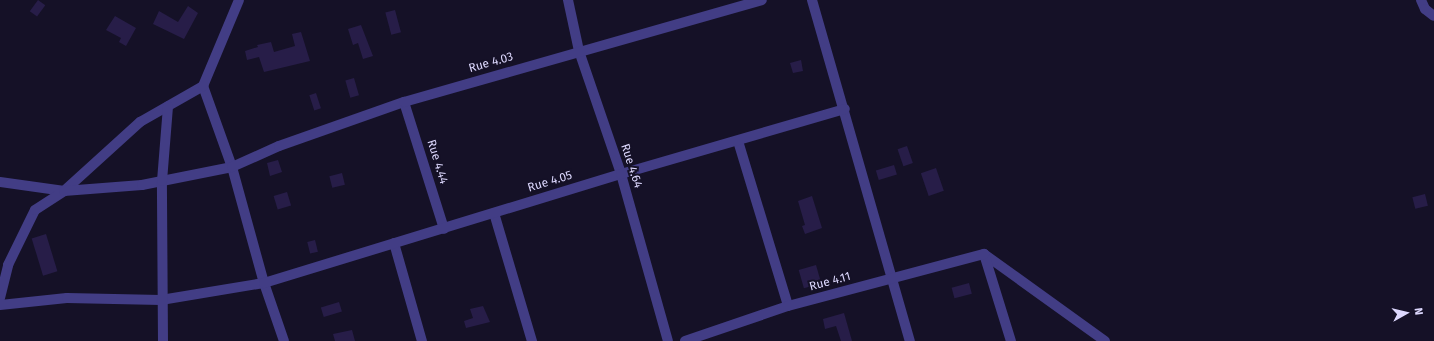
<!DOCTYPE html>
<style>
body{margin:0}
#map{position:relative;width:1434px;height:341px;overflow:hidden;background:#151127;font-family:"Fira Sans",sans-serif}
div>[style]{position:absolute}
.building>*{inset:0;background:#271d48;transform-origin:0 0}
.minor>*{height:10px;margin:-5px;padding:0 5px;transform-origin:5px;border-radius:5px;background:#423d85}
span{translate:-50% -50%;white-space:nowrap;text-align:center;line-height:1.15;-webkit-text-stroke:4px #151127;paint-order:stroke}
.street-label{font-size:12px;color:#ddd8fe}
.north{position:absolute;left:1386px;top:293px;width:40px;height:40px;-webkit-text-stroke:3px #151127;paint-order:stroke;rotate:82deg;font-size:11px;font-weight:700;line-height:16px;text-align:center;color:#ddd8fe}
.north::after{content:'';display:block;margin:auto;width:14px;height:18px;background:#ddd8fe;clip-path:polygon(50% 0,100% 100%,50% 72%,0 100%)}
</style>
<div id="map">
<div class="building">
<div style="left:38px;top:0;width:9px;height:14px;rotate:36deg"></div>
<div style="clip-path:polygon(188px 6px,198px 13px,184px 39px,153px 24px,159px 11px,178px 22px)"></div>
<div style="left:395px;top:10px;width:23px;height:10px;rotate:75deg"></div>
<div style="clip-path:polygon(115px 16px,136px 28px,126px 46px,119px 42px,121px 38px,106px 30px)"></div>
<div style="clip-path:polygon(361px 25px,373px 56px,363px 59px,358px 43px,353px 45px,348px 29px)"></div>
<div style="clip-path:polygon(301px 32px,310px 61px,264px 72px,259px 57px,247px 60px,245px 51px,258px 47px,257px 45px,271px 42px,274px 52px,295px 46px,292px 34px)"></div>
<div style="clip-path:polygon(801px 60px,803px 71px,793px 73px,790px 63px)"></div>
<div style="left:354px;top:78px;width:18px;height:9px;rotate:74deg"></div>
<div style="left:316px;top:93px;width:16px;height:7px;rotate:72deg"></div>
<div style="left:907px;top:146px;width:18px;height:10px;rotate:71deg"></div>
<div style="clip-path:polygon(278px 160px,282px 172px,270px 176px,267px 163px)"></div>
<div style="left:894px;top:165px;width:10px;height:19px;rotate:73deg"></div>
<div style="left:936px;top:168px;width:24px;height:16px;rotate:71deg"></div>
<div style="left:342px;top:173px;width:12px;height:13px;rotate:76deg"></div>
<div style="left:287px;top:192px;width:14px;height:14px;rotate:73deg"></div>
<div style="left:1425px;top:194px;width:12px;height:13px;rotate:76deg"></div>
<div style="clip-path:polygon(812px 196px,822px 228px,805px 234px,802px 226px,805px 225px,798px 201px)"></div>
<div style="left:46px;top:234px;width:39px;height:15px;rotate:73deg"></div>
<div style="left:315px;top:240px;width:12px;height:8px;rotate:76deg"></div>
<div style="left:816px;top:265px;width:19px;height:18px;rotate:74deg"></div>
<div style="left:969px;top:283px;width:11px;height:18px;rotate:75deg"></div>
<div style="left:339px;top:302px;width:10px;height:19px;rotate:73deg"></div>
<div style="clip-path:polygon(483px 306px,490px 322px,466px 328px,464px 321px,473px 318px,470px 309px)"></div>
<div style="clip-path:polygon(844px 313px,852px 341px,841px 341px,836px 326px,825px 329px,823px 319px)"></div>
<div style="clip-path:polygon(352px 330px,355px 341px,335px 341px,333px 334px)"></div>
</div>
<div class="minor">
<div style="left:568px;top:0;width:52px;rotate:77.8deg"></div>
<div style="left:579px;top:51px;width:130px;rotate:71.1deg"></div>
<div style="left:621px;top:174px;width:173px;rotate:74.3deg"></div>
<div style="left:812px;top:0;width:355px;rotate:74deg"></div>
<div style="left:1421px;top:0;width:10px;rotate:66deg"></div>
<div style="left:1425px;top:9px;width:11px;rotate:38deg"></div>
<div style="left:203px;top:86px;width:86px;rotate:70.3deg"></div>
<div style="left:232px;top:167px;width:120px;rotate:74.6deg"></div>
<div style="left:264px;top:283px;width:61px;rotate:71deg"></div>
<div style="left:404px;top:102px;width:133px;rotate:72.5deg"></div>
<div style="left:738px;top:141px;width:172px;rotate:73.1deg"></div>
<div style="left:0;top:182px;width:65px;rotate:8deg"></div>
<div style="left:64px;top:191px;width:103px;rotate:-42.2deg"></div>
<div style="left:140px;top:122px;width:73px;rotate:-29.7deg"></div>
<div style="left:203px;top:86px;width:93px;rotate:-67.3deg"></div>
<div style="left:494px;top:213px;width:134px;rotate:73.5deg"></div>
<div style="left:394px;top:243px;width:102px;rotate:74.1deg"></div>
<div style="left:984px;top:254px;width:149px;rotate:35.7deg"></div>
<div style="left:984px;top:254px;width:91px;rotate:72.8deg"></div>
<div style="left:0;top:298px;width:34px;rotate:-76deg"></div>
<div style="left:8px;top:265px;width:61px;rotate:-63.9deg"></div>
<div style="left:35px;top:210px;width:35px;rotate:-33deg"></div>
<div style="left:64px;top:191px;width:78px;rotate:-4.4deg"></div>
<div style="left:142px;top:185px;width:92px;rotate:-11.3deg"></div>
<div style="left:232px;top:167px;width:51px;rotate:-24.1deg"></div>
<div style="left:279px;top:146px;width:133px;rotate:-19.4deg"></div>
<div style="left:404px;top:102px;width:372px;rotate:-15.9deg"></div>
<div style="left:0;top:305px;width:67px;rotate:-6deg"></div>
<div style="left:67px;top:298px;width:94px;rotate:1.2deg"></div>
<div style="left:161px;top:300px;width:104px;rotate:-9.4deg"></div>
<div style="left:264px;top:283px;width:373px;rotate:-17deg"></div>
<div style="left:621px;top:174px;width:233px;rotate:-16.2deg"></div>
<div style="left:163px;top:341px;width:160px;rotate:-90.4deg"></div>
<div style="left:162px;top:181px;width:75px;rotate:-85.4deg"></div>
<div style="left:685px;top:341px;width:109px;rotate:-18.8deg"></div>
<div style="left:788px;top:306px;width:203px;rotate:-14.9deg"></div>
</div>
<div class="street-label">
<span style="left:491px;top:63px;rotate:-16deg">Rue 4.03</span>
<span style="left:437px;top:162px;rotate:73deg">Rue 4.44</span>
<span style="left:631px;top:166px;rotate:72deg">Rue 4.64</span>
<span style="left:550px;top:182px;rotate:-17deg">Rue 4.05</span>
<span style="left:830px;top:282px;rotate:-15deg">Rue 4.11</span>
</div>
<div class="north">N</div>
</div>
